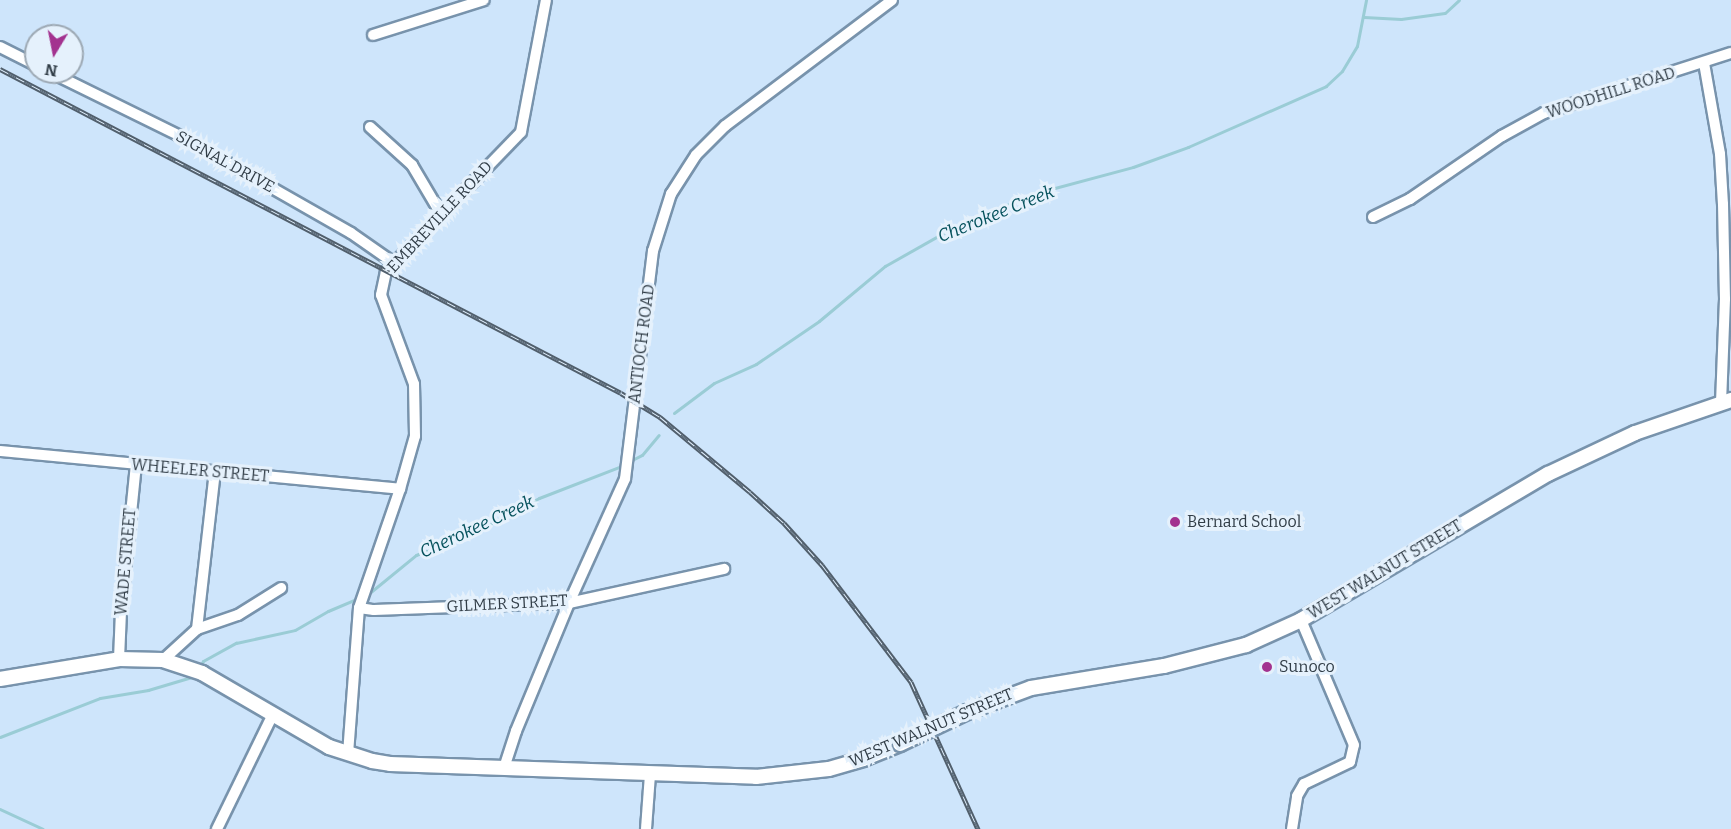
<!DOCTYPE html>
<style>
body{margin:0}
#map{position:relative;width:1731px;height:829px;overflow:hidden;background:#cee5fb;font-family:Bitter,serif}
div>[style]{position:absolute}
.stream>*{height:3px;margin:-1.5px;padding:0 1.5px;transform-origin:1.5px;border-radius:1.5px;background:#9accd5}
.roads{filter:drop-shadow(2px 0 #7893ac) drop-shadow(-2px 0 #7893ac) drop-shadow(0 2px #7893ac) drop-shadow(0 -2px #7893ac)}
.minor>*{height:10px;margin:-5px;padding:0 5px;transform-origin:5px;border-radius:5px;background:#fff}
.major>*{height:14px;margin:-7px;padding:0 7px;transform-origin:7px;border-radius:7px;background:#fff}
.rail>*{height:5px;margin-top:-2.5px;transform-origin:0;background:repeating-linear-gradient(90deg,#e5f1fc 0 9px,#515f6c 0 18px);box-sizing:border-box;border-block:2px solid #515f6c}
.bridges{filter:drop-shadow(2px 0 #7893ac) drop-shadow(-2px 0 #7893ac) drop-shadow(0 2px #7893ac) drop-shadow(0 -2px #7893ac)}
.major-bridge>*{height:14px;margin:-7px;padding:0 7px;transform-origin:7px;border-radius:7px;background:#fff}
.dots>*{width:16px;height:16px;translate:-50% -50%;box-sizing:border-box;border:3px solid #e5f1fc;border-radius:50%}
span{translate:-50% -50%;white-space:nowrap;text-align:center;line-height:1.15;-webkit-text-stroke:6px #e5f1fc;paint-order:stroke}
.street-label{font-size:16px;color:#313d47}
.poi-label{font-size:16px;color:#313d47}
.left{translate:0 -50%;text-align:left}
.water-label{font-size:18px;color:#05515c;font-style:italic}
.north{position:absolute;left:24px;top:24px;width:60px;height:60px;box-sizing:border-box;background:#e5f1fc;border:2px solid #9da9b4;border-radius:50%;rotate:190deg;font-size:16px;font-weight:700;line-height:24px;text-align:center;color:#313d47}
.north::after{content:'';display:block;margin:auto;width:21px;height:27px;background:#a3328f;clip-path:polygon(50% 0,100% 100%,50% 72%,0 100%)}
</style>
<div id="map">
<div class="stream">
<div style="left:1364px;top:17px;width:37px;rotate:3deg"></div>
<div style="left:1401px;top:19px;width:44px;rotate:-7.8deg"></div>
<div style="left:1445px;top:13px;width:19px;rotate:-43deg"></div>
<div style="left:674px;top:413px;width:50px;rotate:-36.9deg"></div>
<div style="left:714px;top:383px;width:46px;rotate:-24.3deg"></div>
<div style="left:756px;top:364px;width:76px;rotate:-34.3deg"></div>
<div style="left:819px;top:321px;width:86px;rotate:-39.8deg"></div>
<div style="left:885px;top:266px;width:79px;rotate:-29.5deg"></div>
<div style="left:954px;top:227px;width:89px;rotate:-22.5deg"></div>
<div style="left:1036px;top:193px;width:100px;rotate:-15deg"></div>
<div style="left:1133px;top:167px;width:59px;rotate:-20deg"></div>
<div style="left:1188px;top:147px;width:151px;rotate:-23.8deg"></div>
<div style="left:1326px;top:86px;width:22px;rotate:-43deg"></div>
<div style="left:1342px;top:71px;width:29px;rotate:-59deg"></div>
<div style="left:1357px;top:46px;width:47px;rotate:-78.9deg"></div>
<div style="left:630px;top:461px;width:13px;rotate:-27deg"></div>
<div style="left:642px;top:455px;width:26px;rotate:-50deg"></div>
<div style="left:367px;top:595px;width:63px;rotate:-39.2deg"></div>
<div style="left:416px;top:555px;width:68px;rotate:-21.6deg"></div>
<div style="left:479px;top:530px;width:68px;rotate:-28.1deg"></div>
<div style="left:539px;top:498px;width:91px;rotate:-21.2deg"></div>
<div style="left:199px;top:668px;width:8px;rotate:-60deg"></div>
<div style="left:203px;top:661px;width:38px;rotate:-29deg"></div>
<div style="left:236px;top:643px;width:60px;rotate:-12.4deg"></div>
<div style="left:295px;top:630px;width:38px;rotate:-30deg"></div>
<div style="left:328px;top:611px;width:33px;rotate:-23deg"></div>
<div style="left:0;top:737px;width:107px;rotate:-21.3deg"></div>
<div style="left:100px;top:698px;width:49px;rotate:-9.5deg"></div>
<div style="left:148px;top:690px;width:49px;rotate:-16.6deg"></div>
<div style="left:0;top:809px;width:47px;rotate:24.9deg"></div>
</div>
<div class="roads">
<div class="minor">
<div style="left:373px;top:35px;width:116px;rotate:-17.5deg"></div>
<div style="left:0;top:47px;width:40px;rotate:26.6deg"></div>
<div style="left:1704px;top:63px;width:92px;rotate:80deg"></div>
<div style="left:1720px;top:154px;width:50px;rotate:86.6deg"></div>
<div style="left:1723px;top:204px;width:95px;rotate:88.8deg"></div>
<div style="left:1725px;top:299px;width:104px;rotate:92.2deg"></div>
<div style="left:50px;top:72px;width:143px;rotate:26.2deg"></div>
<div style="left:178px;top:135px;width:68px;rotate:29.2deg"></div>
<div style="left:237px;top:168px;width:131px;rotate:29.7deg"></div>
<div style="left:351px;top:233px;width:52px;rotate:34.9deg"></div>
<div style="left:370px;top:127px;width:57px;rotate:42.1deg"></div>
<div style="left:412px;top:165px;width:57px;rotate:59.4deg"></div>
<div style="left:1373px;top:217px;width:41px;rotate:-25.9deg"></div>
<div style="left:1410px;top:199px;width:112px;rotate:-34.4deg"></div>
<div style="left:1502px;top:136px;width:48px;rotate:-28.7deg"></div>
<div style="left:1544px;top:113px;width:196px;rotate:-17.8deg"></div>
<div style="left:0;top:451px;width:402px;rotate:5.4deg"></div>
<div style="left:359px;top:608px;width:15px;rotate:8deg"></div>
<div style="left:374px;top:610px;width:195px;rotate:-2.1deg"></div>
<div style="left:569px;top:603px;width:159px;rotate:-12.4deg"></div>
<div style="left:197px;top:629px;width:158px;rotate:-83.5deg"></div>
<div style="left:119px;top:659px;width:47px;rotate:-87.6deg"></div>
<div style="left:121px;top:612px;width:149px;rotate:-84.2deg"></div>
<div style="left:163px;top:660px;width:46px;rotate:-42.4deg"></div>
<div style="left:197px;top:629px;width:43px;rotate:-18.9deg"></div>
<div style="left:238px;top:615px;width:51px;rotate:-32.1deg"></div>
<div style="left:348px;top:754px;width:146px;rotate:-85.7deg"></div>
<div style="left:359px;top:608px;width:126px;rotate:-71deg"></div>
<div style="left:400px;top:489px;width:55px;rotate:-74.2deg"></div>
<div style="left:415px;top:436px;width:52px;rotate:-91.1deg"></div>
<div style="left:414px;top:384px;width:95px;rotate:-110.3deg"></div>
<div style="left:381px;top:295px;width:24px;rotate:-78deg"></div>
<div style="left:386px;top:272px;width:194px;rotate:-46deg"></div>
<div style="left:521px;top:132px;width:134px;rotate:-79.3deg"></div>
<div style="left:504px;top:768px;width:39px;rotate:-72deg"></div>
<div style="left:516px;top:731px;width:139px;rotate:-67.5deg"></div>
<div style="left:569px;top:603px;width:136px;rotate:-65.7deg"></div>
<div style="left:625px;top:479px;width:230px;rotate:-83deg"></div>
<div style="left:653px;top:251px;width:60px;rotate:-72.5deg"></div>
<div style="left:671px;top:194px;width:46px;rotate:-57.3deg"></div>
<div style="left:696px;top:155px;width:41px;rotate:-45deg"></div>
<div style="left:725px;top:126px;width:209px;rotate:-37deg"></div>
<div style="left:217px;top:829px;width:126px;rotate:-64deg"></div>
<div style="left:646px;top:829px;width:55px;rotate:-85.8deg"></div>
<div style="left:1292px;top:829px;width:33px;rotate:-81deg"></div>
<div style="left:1297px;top:796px;width:14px;rotate:-60deg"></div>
<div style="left:1304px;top:784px;width:51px;rotate:-25.6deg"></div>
<div style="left:1350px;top:762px;width:17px;rotate:-77deg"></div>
<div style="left:1354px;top:745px;width:136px;rotate:-113deg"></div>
</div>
<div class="major">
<div style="left:0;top:679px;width:121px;rotate:-9.5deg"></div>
<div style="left:119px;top:659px;width:44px;rotate:1.3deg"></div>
<div style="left:163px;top:660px;width:41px;rotate:18.4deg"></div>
<div style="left:202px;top:673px;width:147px;rotate:30.2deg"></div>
<div style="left:329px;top:747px;width:45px;rotate:18deg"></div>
<div style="left:372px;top:761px;width:18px;rotate:9deg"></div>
<div style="left:390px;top:764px;width:366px;rotate:2deg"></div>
<div style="left:756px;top:777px;width:73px;rotate:-6.3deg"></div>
<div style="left:829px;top:769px;width:35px;rotate:-16deg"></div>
<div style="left:863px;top:759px;width:40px;rotate:-22deg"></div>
<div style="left:967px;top:712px;width:68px;rotate:-20.6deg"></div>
<div style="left:1031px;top:688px;width:135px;rotate:-9.4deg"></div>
<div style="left:1164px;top:666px;width:85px;rotate:-14.4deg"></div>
<div style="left:1246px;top:645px;width:60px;rotate:-24.4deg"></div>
<div style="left:1301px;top:620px;width:287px;rotate:-30.6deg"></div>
<div style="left:1548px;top:474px;width:96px;rotate:-25.2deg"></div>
<div style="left:1635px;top:433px;width:102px;rotate:-19deg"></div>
</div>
</div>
<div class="rail">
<div style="left:0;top:69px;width:700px;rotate:27.55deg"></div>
<div style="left:621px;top:393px;width:46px;rotate:31.6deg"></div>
<div style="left:660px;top:417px;width:117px;rotate:39.8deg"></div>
<div style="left:750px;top:492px;width:46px;rotate:42.4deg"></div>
<div style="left:784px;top:523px;width:57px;rotate:47.9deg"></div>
<div style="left:822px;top:565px;width:147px;rotate:52.7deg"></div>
<div style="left:911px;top:682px;width:162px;rotate:65.5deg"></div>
</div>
<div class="bridges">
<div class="major-bridge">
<div style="left:900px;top:744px;width:74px;rotate:-25.5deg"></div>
</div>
</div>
<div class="dots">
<div style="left:1175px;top:522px;background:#a3328f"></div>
<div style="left:1267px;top:667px;background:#a3328f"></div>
</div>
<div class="street-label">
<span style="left:1611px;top:93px;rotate:-18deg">WOODHILL ROAD</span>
<span style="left:225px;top:162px;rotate:29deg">SIGNAL DRIVE</span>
<span style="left:440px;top:217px;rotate:-47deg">EMBREVILLE ROAD</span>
<span style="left:642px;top:344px;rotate:-83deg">ANTIOCH ROAD</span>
<span style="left:200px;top:471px;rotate:5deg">WHEELER STREET</span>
<span style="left:126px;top:562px;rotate:-85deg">WADE STREET</span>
<span style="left:1385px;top:570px;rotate:-31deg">WEST WALNUT STREET</span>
<span style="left:507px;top:604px;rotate:-3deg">GILMER STREET</span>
<span style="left:931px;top:728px;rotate:-23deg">WEST WALNUT STREET</span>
</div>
<div class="poi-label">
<span class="left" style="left:1187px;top:522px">Bernard School</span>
<span class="left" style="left:1279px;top:667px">Sunoco</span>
</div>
<div class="water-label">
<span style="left:996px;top:214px;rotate:-22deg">Cherokee Creek</span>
<span style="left:477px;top:527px;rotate:-25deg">Cherokee Creek</span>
</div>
<div class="north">N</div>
</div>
